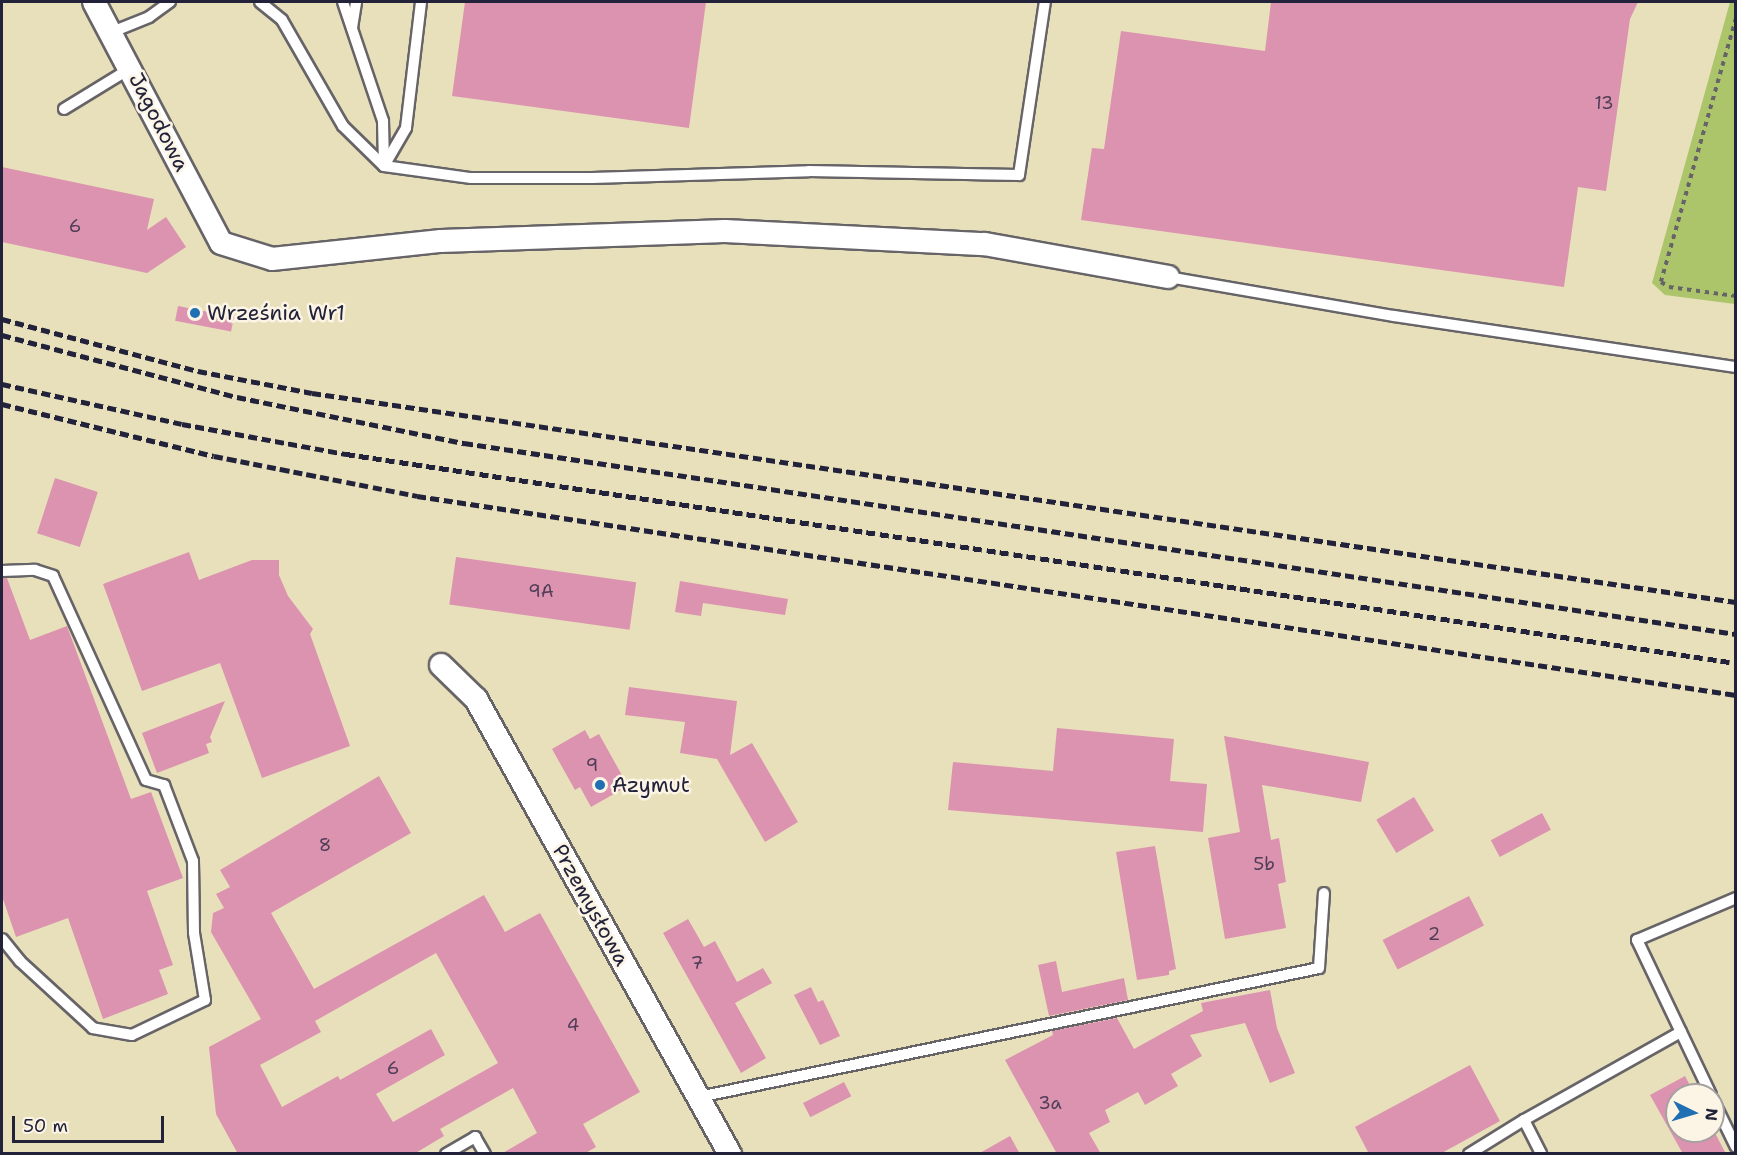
<!DOCTYPE html>
<meta charset="utf-8">
<style>
body{margin:0}
#map{position:relative;width:1737px;height:1155px;overflow:hidden;background:#e8e0bb;font-family:"Shantell Sans",sans-serif}
div>[style]{position:absolute}
.green>*{inset:0;background:#acc46a}
.building>*{inset:0;background:#dc93af;transform-origin:0 0}
.path>*{height:4px;margin-top:-2px;transform-origin:0;background:repeating-linear-gradient(90deg,#676468 0 4.5px,transparent 0 9px)}
.roads{filter:drop-shadow(2px 0 #676468) drop-shadow(-2px 0 #676468) drop-shadow(0 2px #676468) drop-shadow(0 -2px #676468)}
.service>*{height:10px;margin:-5px;padding:0 5px;transform-origin:5px;border-radius:5px;background:#fff}
.minor>*{height:22px;margin:-11px;padding:0 11px;transform-origin:11px;border-radius:11px;background:#fff}
.rail>*{height:4.5px;margin-top:-2.25px;transform-origin:0;background:repeating-linear-gradient(90deg,#22223b 0 9px,transparent 0 13.5px)}
.dots>*{width:16px;height:16px;translate:-50% -50%;box-sizing:border-box;border:3px solid #fcf5e5;border-radius:50%}
span{translate:-50% -50%;white-space:nowrap;text-align:center;line-height:1.15;-webkit-text-stroke:5px #fcf5e5;paint-order:stroke}
.number-label{font-size:18px;color:#503e58}
.number-label span{-webkit-text-stroke-width:0}
.street-label{font-size:21px;color:#22223b}
.poi-label{font-size:21px;color:#22223b}
.left{translate:0 -50%;text-align:left}
.frame{position:absolute;inset:0;border:3px solid #22223b;pointer-events:none}
.north{position:absolute;left:1665px;top:1083px;width:60px;height:60px;box-sizing:border-box;background:#fcf5e5;border:2px solid #a5a1a1;border-radius:50%;rotate:95deg;font-size:16px;font-weight:700;line-height:24px;text-align:center;color:#22223b}
.north::after{content:'';display:block;margin:auto;width:21px;height:27px;background:#1f6fb2;clip-path:polygon(50% 0,100% 100%,50% 72%,0 100%)}
.scale{position:absolute;left:12px;top:1116px;width:152px;height:27px;box-sizing:border-box;border:3px solid #22223b;border-top:0;padding-left:8px;font-size:18px;line-height:21px;white-space:nowrap;color:#22223b;-webkit-text-stroke:4px #fcf5e5;paint-order:stroke}
</style>
<div id="map">
<div class="green">
<div style="clip-path:polygon(1730px 2px,1736px 2px,1735px 304px,1665px 295px,1652px 283px)"></div>
</div>
<div class="building">
<div style="clip-path:polygon(465px 2px,706px 2px,689px 128px,452px 96px)"></div>
<div style="clip-path:polygon(1271px 2px,1638px 2px,1630px 19px,1606px 191px,1578px 187px,1564px 287px,1081px 220px,1092px 148px,1104px 149px,1121px 31px,1265px 51px)"></div>
<div style="clip-path:polygon(2px 167px,154px 199px,147px 230px,166px 217px,186px 247px,147px 273px,2px 242px)"></div>
<div style="left:178px;top:306px;width:57px;height:15px;rotate:11deg"></div>
<div style="left:55px;top:478px;width:45px;height:58px;rotate:18deg"></div>
<div style="clip-path:polygon(189px 552px,199px 580px,252px 560px,279px 560px,279px 575px,288px 596px,313px 629px,310px 634px,350px 746px,262px 778px,220px 663px,142px 691px,103px 584px)"></div>
<div style="left:456px;top:557px;width:182px;height:48px;rotate:8deg"></div>
<div style="clip-path:polygon(2px 578px,7px 578px,30px 640px,67px 626px,131px 799px,151px 792px,183px 878px,147px 891px,173px 965px,159px 970px,168px 994px,103px 1019px,68px 918px,16px 937px,2px 896px)"></div>
<div style="clip-path:polygon(680px 581px,788px 599px,785px 615px,703px 603px,701px 616px,675px 612px)"></div>
<div style="clip-path:polygon(629px 687px,737px 701px,730px 755px,752px 743px,798px 822px,765px 842px,717px 759px,680px 753px,685px 722px,625px 715px)"></div>
<div style="clip-path:polygon(225px 701px,210px 737px,212px 742px,206px 744px,209px 753px,157px 773px,142px 733px)"></div>
<div style="clip-path:polygon(1057px 728px,1174px 739px,1170px 781px,1207px 784px,1203px 832px,948px 810px,953px 762px,1053px 771px)"></div>
<div style="clip-path:polygon(585px 730px,590px 739px,599px 734px,628px 786px,591px 807px,580px 787px,575px 790px,552px 749px)"></div>
<div style="clip-path:polygon(1224px 736px,1369px 762px,1361px 802px,1262px 785px,1271px 840px,1279px 838px,1286px 882px,1278px 884px,1286px 928px,1225px 939px,1208px 838px,1240px 832px)"></div>
<div style="clip-path:polygon(evenodd,379px 776px,411px 833px,271px 913px,314px 989px,484px 895px,505px 932px,540px 913px,640px 1092px,583px 1124px,596px 1147px,584px 1154px,501px 1154px,537px 1133px,513px 1088px,440px 1129px,444px 1136px,414px 1154px,238px 1154px,216px 1114px,209px 1047px,261px 1019px,211px 932px,213px 913px,224px 908px,216px 894px,230px 887px,220px 870px,379px 776px,436px 953px,498px 1063px,393px 1122px,376px 1094px,445px 1055px,431px 1029px,340px 1080px,338px 1076px,282px 1107px,260px 1065px,321px 1032px,315px 1021px,436px 953px)"></div>
<div style="left:1414px;top:797px;width:39px;height:44px;rotate:59deg"></div>
<div style="left:1542px;top:813px;width:19px;height:58px;rotate:62deg"></div>
<div style="clip-path:polygon(1155px 846px,1176px 969px,1169px 971px,1169px 975px,1137px 980px,1116px 852px)"></div>
<div style="left:1469px;top:896px;width:33px;height:97px;rotate:63deg"></div>
<div style="clip-path:polygon(688px 919px,704px 947px,715px 941px,737px 982px,763px 968px,772px 983px,735px 1003px,766px 1058px,741px 1073px,663px 933px)"></div>
<div style="clip-path:polygon(1056px 961px,1062px 992px,1124px 978px,1128px 1000px,1049px 1016px,1038px 965px)"></div>
<div style="clip-path:polygon(811px 987px,818px 1002px,823px 1000px,840px 1036px,820px 1045px,794px 995px)"></div>
<div style="clip-path:polygon(1270px 990px,1277px 1028px,1295px 1073px,1270px 1083px,1245px 1023px,1190px 1035px,1202px 1056px,1171px 1074px,1178px 1086px,1145px 1105px,1138px 1092px,1105px 1110px,1110px 1122px,1089px 1133px,1101px 1154px,1057px 1154px,1005px 1060px,1053px 1035px,1052px 1031px,1117px 1018px,1134px 1049px,1203px 1011px,1201px 1003px)"></div>
<div style="clip-path:polygon(1470px 1065px,1500px 1121px,1440px 1154px,1369px 1154px,1355px 1127px)"></div>
<div style="clip-path:polygon(1685px 1076px,1695px 1095px,1677px 1095px,1677px 1131px,1714px 1131px,1726px 1154px,1683px 1154px,1650px 1095px)"></div>
<div style="left:844px;top:1082px;width:16px;height:46px;rotate:63deg"></div>
<div style="clip-path:polygon(1010px 1136px,1020px 1154px,978px 1154px)"></div>
</div>
<div class="path">
<div style="left:1736px;top:18px;width:274px;rotate:105.9deg"></div>
<div style="left:1661px;top:282px;width:9px;rotate:32deg"></div>
<div style="left:1669px;top:287px;width:68px;rotate:7.7deg"></div>
</div>
<div class="roads">
<div class="service">
<div style="left:260px;top:2px;width:28px;rotate:39deg"></div>
<div style="left:282px;top:20px;width:122px;rotate:60.1deg"></div>
<div style="left:343px;top:126px;width:57px;rotate:44.3deg"></div>
<div style="left:384px;top:166px;width:44px;rotate:-59.9deg"></div>
<div style="left:406px;top:128px;width:127px;rotate:-83.2deg"></div>
<div style="left:343px;top:2px;width:126px;rotate:71.4deg"></div>
<div style="left:383px;top:121px;width:45px;rotate:88.7deg"></div>
<div style="left:384px;top:166px;width:88px;rotate:7.9deg"></div>
<div style="left:471px;top:178px;width:121px"></div>
<div style="left:592px;top:178px;width:217px;rotate:-1.8deg"></div>
<div style="left:809px;top:171px;width:210px;rotate:1.1deg"></div>
<div style="left:1019px;top:175px;width:175px;rotate:-81.5deg"></div>
<div style="left:352px;top:28px;width:26px;rotate:-81deg"></div>
<div style="left:112px;top:32px;width:40px;rotate:-22deg"></div>
<div style="left:149px;top:17px;width:26px;rotate:-36deg"></div>
<div style="left:64px;top:109px;width:79px;rotate:-31.5deg"></div>
<div style="left:1168px;top:277px;width:229px;rotate:9.8deg"></div>
<div style="left:1394px;top:316px;width:346px;rotate:8.5deg"></div>
<div style="left:2px;top:571px;width:33px;rotate:-2deg"></div>
<div style="left:35px;top:570px;width:19px;rotate:18deg"></div>
<div style="left:53px;top:576px;width:224px;rotate:65.5deg"></div>
<div style="left:146px;top:780px;width:19px;rotate:16deg"></div>
<div style="left:164px;top:785px;width:81px;rotate:69.1deg"></div>
<div style="left:193px;top:861px;width:72px;rotate:89.2deg"></div>
<div style="left:194px;top:933px;width:68px;rotate:80.7deg"></div>
<div style="left:205px;top:1000px;width:81px;rotate:154.4deg"></div>
<div style="left:132px;top:1035px;width:40px;rotate:-170deg"></div>
<div style="left:93px;top:1028px;width:99px;rotate:-137.5deg"></div>
<div style="left:20px;top:961px;width:28px;rotate:-129deg"></div>
<div style="left:1711px;top:1095px;width:172px;rotate:-115.5deg"></div>
<div style="left:1637px;top:940px;width:108px;rotate:-23deg"></div>
<div style="left:699px;top:1097px;width:633px;rotate:-11.75deg"></div>
<div style="left:1319px;top:968px;width:75px;rotate:-86.2deg"></div>
<div style="left:1713px;top:1100px;width:52px;rotate:63.9deg"></div>
<div style="left:1524px;top:1120px;width:180px;rotate:-29.3deg"></div>
<div style="left:446px;top:1154px;width:34px;rotate:-30deg"></div>
<div style="left:475px;top:1137px;width:20px;rotate:60deg"></div>
<div style="left:1469px;top:1154px;width:65px;rotate:-31.7deg"></div>
<div style="left:1524px;top:1120px;width:38px;rotate:63deg"></div>
</div>
<div class="minor">
<div style="left:94px;top:2px;width:272px;rotate:62.2deg"></div>
<div style="left:221px;top:243px;width:53px;rotate:17.4deg"></div>
<div style="left:272px;top:259px;width:170px;rotate:-6.1deg"></div>
<div style="left:441px;top:241px;width:284px;rotate:-2deg"></div>
<div style="left:725px;top:231px;width:260px;rotate:2.9deg"></div>
<div style="left:985px;top:244px;width:186px;rotate:10.2deg"></div>
<div style="left:441px;top:665px;width:49px;rotate:44.2deg"></div>
<div style="left:476px;top:699px;width:521px;rotate:60.83deg"></div>
</div>
</div>
<div class="rail">
<div style="left:2px;top:319px;width:203px;rotate:14.9deg"></div>
<div style="left:198px;top:371px;width:116px;rotate:10.9deg"></div>
<div style="left:312px;top:393px;width:1439px;rotate:8.35deg"></div>
<div style="left:2px;top:335px;width:243px;rotate:14.8deg"></div>
<div style="left:237px;top:397px;width:232px;rotate:11.5deg"></div>
<div style="left:464px;top:443px;width:1286px;rotate:8.54deg"></div>
<div style="left:2px;top:384px;width:184px;rotate:12.5deg"></div>
<div style="left:182px;top:424px;width:167px;rotate:10.4deg"></div>
<div style="left:346px;top:454px;width:1406px;rotate:8.55deg"></div>
<div style="left:2px;top:404px;width:218px;rotate:13.8deg"></div>
<div style="left:214px;top:456px;width:207px;rotate:11.1deg"></div>
<div style="left:417px;top:496px;width:1334px;rotate:8.58deg"></div>
</div>
<div class="dots">
<div style="left:195px;top:313px;background:#1f6fb2"></div>
<div style="left:600px;top:785px;background:#1f6fb2"></div>
</div>
<div class="number-label">
<span style="left:1604px;top:103px">13</span>
<span style="left:75px;top:226px">6</span>
<span style="left:541px;top:591px">9A</span>
<span style="left:592px;top:765px">9</span>
<span style="left:325px;top:845px">8</span>
<span style="left:1264px;top:864px">5b</span>
<span style="left:1434px;top:934px">2</span>
<span style="left:697px;top:963px">7</span>
<span style="left:573px;top:1025px">4</span>
<span style="left:393px;top:1068px">6</span>
<span style="left:1050px;top:1103px">3a</span>
</div>
<div class="street-label">
<span style="left:159px;top:122px;rotate:63deg">Jagodowa</span>
<span style="left:591px;top:905px;rotate:61deg">Przemysłowa</span>
</div>
<div class="poi-label">
<span class="left" style="left:207px;top:313px">Września Wr1</span>
<span class="left" style="left:612px;top:785px">Azymut</span>
</div>
<div class="frame"></div>
<div class="north">N</div>
<div class="scale">50 m</div>
</div>
